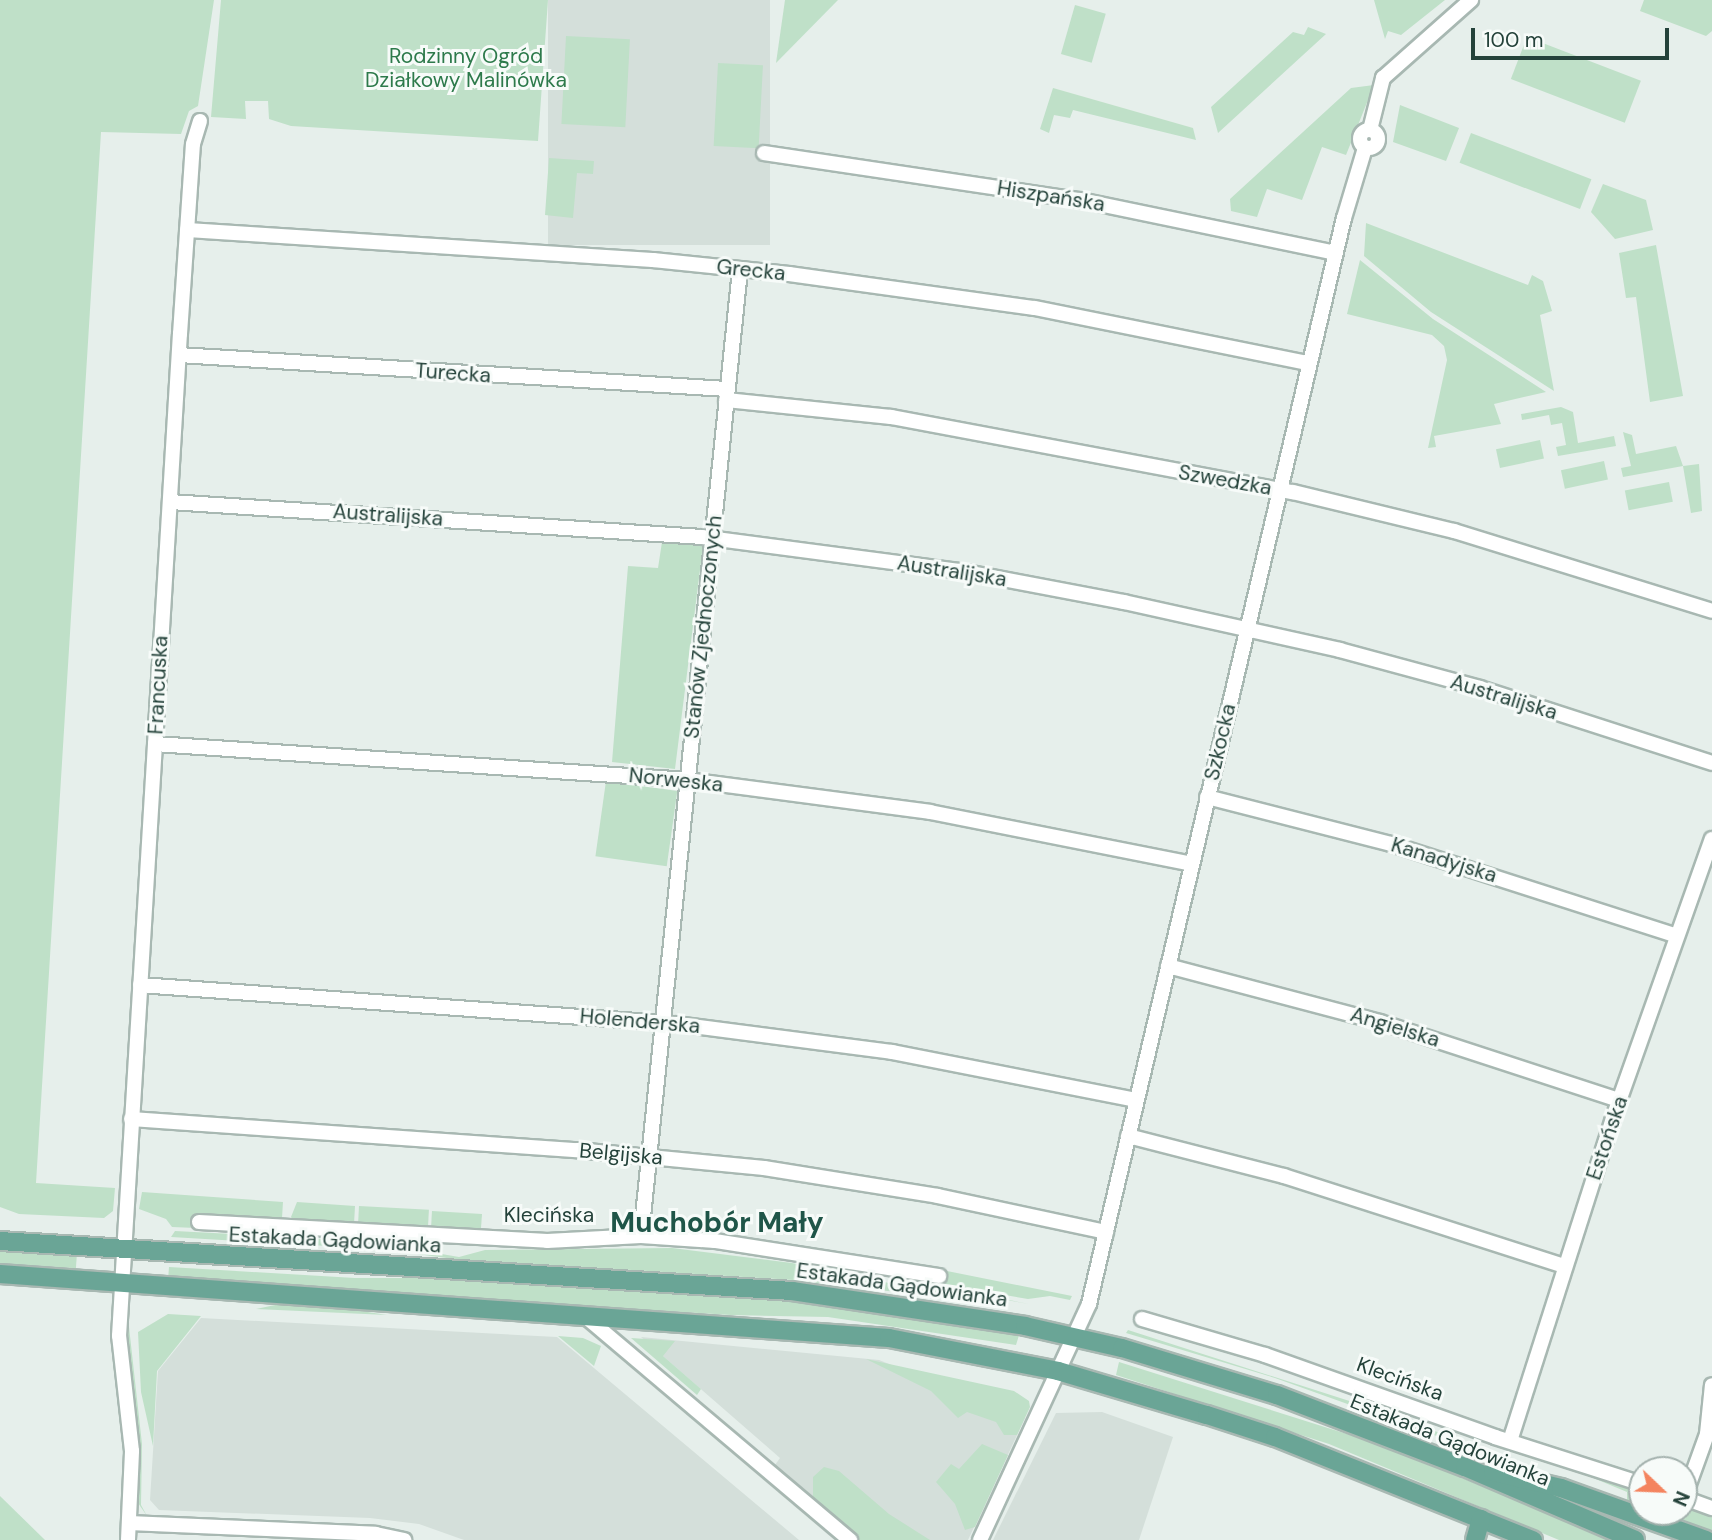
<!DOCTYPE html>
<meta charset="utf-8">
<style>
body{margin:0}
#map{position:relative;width:1712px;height:1540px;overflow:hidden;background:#e6efeb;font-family:"DM Sans",sans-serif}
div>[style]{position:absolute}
.built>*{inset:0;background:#d4dfda;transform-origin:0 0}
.green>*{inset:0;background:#bfe0c8;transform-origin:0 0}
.roads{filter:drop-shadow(2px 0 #a8b8b2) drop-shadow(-2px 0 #a8b8b2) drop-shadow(0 2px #a8b8b2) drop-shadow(0 -2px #a8b8b2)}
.minor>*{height:14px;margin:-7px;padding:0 7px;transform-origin:7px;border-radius:7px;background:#fff}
.minor>.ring{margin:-7px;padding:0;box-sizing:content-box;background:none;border:14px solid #fff;border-radius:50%}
.major>*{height:18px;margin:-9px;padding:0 9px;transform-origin:9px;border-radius:9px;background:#6aa596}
span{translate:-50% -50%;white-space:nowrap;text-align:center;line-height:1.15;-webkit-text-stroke:6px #f7fbf9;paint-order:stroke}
.park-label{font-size:21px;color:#2d7a4b}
.street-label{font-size:21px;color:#24423a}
.district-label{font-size:28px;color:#1f5548;font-weight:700}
.north{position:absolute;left:1628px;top:1456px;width:70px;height:70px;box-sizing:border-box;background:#f7fbf9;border:2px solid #a3b1ad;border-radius:50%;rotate:113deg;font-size:19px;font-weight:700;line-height:28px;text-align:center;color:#24423a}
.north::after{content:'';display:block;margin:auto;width:24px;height:32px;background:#f4845f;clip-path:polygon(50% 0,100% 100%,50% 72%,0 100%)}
.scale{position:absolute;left:1471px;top:28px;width:198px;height:32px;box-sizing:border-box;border:4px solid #24423a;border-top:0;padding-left:9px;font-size:21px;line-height:24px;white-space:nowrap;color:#24423a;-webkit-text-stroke:5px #f7fbf9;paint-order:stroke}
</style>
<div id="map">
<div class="built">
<div style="left:548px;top:0;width:222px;height:245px"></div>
<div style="clip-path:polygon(201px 1318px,557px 1337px,799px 1540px,464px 1540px,419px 1524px,370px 1518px,159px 1510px,150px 1500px,158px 1371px)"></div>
<div style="clip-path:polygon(641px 1337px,879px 1360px,1025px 1418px,968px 1540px,860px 1540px,775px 1465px,780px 1458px)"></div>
<div style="clip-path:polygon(1102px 1412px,1173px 1437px,1139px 1540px,993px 1540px,1056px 1413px)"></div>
</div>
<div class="green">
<div style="clip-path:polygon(0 0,214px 0,198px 106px,189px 111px,181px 134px,101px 132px,36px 1183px,115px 1188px,113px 1211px,104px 1218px,19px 1214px,0 1207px)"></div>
<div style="clip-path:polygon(221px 0,548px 0,538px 141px,291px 126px,269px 119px,268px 101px,245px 101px,246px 119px,211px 117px)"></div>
<div style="clip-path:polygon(785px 0,838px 0,776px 63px)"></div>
<div style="clip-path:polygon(1374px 0,1445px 0,1401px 35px,1388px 31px,1385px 39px)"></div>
<div style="clip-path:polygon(1644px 0,1712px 0,1712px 31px,1706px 36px,1640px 11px)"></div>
<div style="left:1075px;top:5px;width:32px;height:51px;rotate:16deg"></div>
<div style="clip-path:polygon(1308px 27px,1326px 34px,1218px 133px,1211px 107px,1293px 32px,1304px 35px)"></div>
<div style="left:566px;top:36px;width:64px;height:88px;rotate:3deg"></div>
<div style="left:1527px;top:37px;width:122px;height:45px;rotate:21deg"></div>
<div style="left:718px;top:63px;width:45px;height:83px;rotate:3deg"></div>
<div style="clip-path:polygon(1374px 85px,1346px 155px,1322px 147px,1302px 200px,1267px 189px,1257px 217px,1231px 211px,1230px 199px,1351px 88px)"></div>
<div style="clip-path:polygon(1053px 88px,1193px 128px,1196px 140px,1073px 110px,1070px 118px,1054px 115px,1049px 133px,1040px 129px)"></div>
<div style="clip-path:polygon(1400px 105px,1459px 128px,1446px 161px,1393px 142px)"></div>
<div style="left:1471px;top:133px;width:129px;height:32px;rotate:21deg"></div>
<div style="clip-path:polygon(549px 158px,594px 161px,593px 174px,577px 173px,573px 218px,545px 215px)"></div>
<div style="clip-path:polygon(1603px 184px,1646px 200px,1653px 230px,1615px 239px,1591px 212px)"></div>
<div style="clip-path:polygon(1366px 223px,1528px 285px,1532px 275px,1543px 281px,1552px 311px,1540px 315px,1554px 391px,1431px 312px,1364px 256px)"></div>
<div style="clip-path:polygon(1656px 245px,1683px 396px,1650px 402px,1636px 297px,1626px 298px,1619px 253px)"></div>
<div style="clip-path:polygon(1360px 260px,1433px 319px,1546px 392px,1494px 404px,1501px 424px,1434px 436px,1436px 447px,1428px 448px,1447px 360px,1444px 346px,1432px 335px,1347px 314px)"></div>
<div style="clip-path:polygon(1561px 407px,1573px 412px,1578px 443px,1614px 436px,1616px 446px,1558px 456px,1556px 447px,1566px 445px,1562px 423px,1551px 425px,1549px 415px,1522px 420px,1521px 414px)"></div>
<div style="clip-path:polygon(1623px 432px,1632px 435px,1636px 454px,1676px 446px,1683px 466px,1623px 477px,1621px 468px,1631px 466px)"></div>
<div style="left:1540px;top:440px;width:19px;height:45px;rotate:78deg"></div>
<div style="left:1604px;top:461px;width:19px;height:44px;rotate:78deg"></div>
<div style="clip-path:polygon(1699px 464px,1702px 511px,1691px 513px,1683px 466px)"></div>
<div style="left:1669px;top:482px;width:20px;height:45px;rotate:79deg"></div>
<div style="clip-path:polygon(662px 542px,703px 546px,675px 769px,612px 762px,628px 566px,658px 568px)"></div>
<div style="left:606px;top:781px;width:72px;height:76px;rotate:8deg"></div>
<div style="clip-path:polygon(142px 1192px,283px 1202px,282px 1218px,198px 1215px,196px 1228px,172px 1227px,166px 1219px,139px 1209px)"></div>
<div style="clip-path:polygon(297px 1202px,355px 1206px,354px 1224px,294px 1221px,291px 1217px)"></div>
<div style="left:359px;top:1206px;width:70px;height:18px;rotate:3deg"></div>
<div style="clip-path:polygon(432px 1211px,482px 1214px,481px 1228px,431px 1228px)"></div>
<div style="clip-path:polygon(175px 1231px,366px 1241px,459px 1257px,485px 1250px,672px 1248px,792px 1263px,923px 1290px,958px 1290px,1029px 1304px,953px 1291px,947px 1296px,931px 1296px,793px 1280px,454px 1259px,380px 1249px,171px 1237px)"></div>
<div style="left:0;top:1250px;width:77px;height:13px;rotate:4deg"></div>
<div style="clip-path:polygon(169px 1267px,355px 1278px,446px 1278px,810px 1300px,1020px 1332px,1016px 1345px,828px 1317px,731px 1315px,168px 1280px)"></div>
<div style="clip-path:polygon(942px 1270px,1072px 1296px,1070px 1300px,1050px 1296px,1028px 1299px,940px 1284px)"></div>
<div style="clip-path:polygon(280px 1304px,355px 1310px,387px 1315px,256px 1309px)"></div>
<div style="clip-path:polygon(168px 1314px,201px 1316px,157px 1371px,153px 1446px,141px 1392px,138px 1332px)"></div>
<div style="clip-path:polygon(128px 1318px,142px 1444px,141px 1505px,147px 1516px,138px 1503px,138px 1447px,126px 1342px)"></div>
<div style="clip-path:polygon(1128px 1330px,1393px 1415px,1612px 1499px,1275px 1378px,1126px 1333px)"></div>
<div style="clip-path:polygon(558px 1336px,583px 1338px,601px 1346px,594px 1366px)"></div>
<div style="clip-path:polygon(631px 1338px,675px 1341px,663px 1356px,701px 1389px,697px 1395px)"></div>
<div style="clip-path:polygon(866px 1359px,1014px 1391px,1029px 1401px,1030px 1407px,1017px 1435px,1004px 1435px,996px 1422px,967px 1412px,958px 1418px,931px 1391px)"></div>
<div style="clip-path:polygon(1119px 1362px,1385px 1446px,1612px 1540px,1559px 1540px,1329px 1444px,1116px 1375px)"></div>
<div style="clip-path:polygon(982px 1444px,1008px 1455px,975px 1527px,965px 1530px,955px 1504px,936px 1482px,951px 1464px,959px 1469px)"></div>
<div style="clip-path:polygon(1538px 1455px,1642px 1492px,1642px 1507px,1627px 1501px,1627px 1492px)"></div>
<div style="clip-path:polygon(824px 1467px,839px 1471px,889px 1514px,930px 1540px,860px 1540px,813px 1497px,813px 1477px)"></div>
<div style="clip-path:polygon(0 1496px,45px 1540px,0 1540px)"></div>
<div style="clip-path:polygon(1684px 1506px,1712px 1517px,1712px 1536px,1653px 1512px,1684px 1512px)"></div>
</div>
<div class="roads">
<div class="minor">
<div class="ring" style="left:1360px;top:130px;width:4px;height:4px"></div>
<div style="left:1370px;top:130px;width:54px;rotate:-76deg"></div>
<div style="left:1383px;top:78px;width:118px;rotate:-41.6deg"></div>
<div style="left:764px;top:153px;width:319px;rotate:8.5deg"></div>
<div style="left:1080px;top:200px;width:261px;rotate:11.7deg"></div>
<div style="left:187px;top:230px;width:467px;rotate:3.7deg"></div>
<div style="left:653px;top:260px;width:137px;rotate:5.9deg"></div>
<div style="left:789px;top:274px;width:248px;rotate:7.9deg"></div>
<div style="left:1035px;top:308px;width:279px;rotate:11.4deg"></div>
<div style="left:179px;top:355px;width:549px;rotate:3.55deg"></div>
<div style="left:726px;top:400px;width:166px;rotate:5.9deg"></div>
<div style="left:891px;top:417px;width:409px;rotate:10.6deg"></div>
<div style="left:1293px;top:492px;width:166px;rotate:13.6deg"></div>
<div style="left:1454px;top:531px;width:270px;rotate:17.2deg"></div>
<div style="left:170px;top:502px;width:533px;rotate:3.76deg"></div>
<div style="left:702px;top:537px;width:260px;rotate:7.5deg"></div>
<div style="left:960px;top:571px;width:167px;rotate:10.7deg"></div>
<div style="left:1124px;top:602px;width:221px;rotate:12.5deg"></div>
<div style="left:1340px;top:650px;width:145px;rotate:15.2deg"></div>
<div style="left:1480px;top:688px;width:244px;rotate:17.9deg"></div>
<div style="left:155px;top:744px;width:534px;rotate:3.86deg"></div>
<div style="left:688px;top:780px;width:244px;rotate:7.5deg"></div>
<div style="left:930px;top:812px;width:267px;rotate:11.2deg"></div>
<div style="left:1207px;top:797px;width:190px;rotate:14.3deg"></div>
<div style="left:1391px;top:844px;width:300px;rotate:17.8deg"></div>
<div style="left:1168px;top:966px;width:219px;rotate:14.8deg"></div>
<div style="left:1380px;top:1022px;width:251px;rotate:18.1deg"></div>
<div style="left:140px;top:985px;width:538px;rotate:4.15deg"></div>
<div style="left:677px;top:1024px;width:217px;rotate:7.4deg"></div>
<div style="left:892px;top:1052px;width:249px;rotate:11.1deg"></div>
<div style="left:131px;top:1119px;width:447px;rotate:4deg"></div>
<div style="left:577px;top:1150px;width:188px;rotate:5.5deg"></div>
<div style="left:764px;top:1168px;width:176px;rotate:9.1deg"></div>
<div style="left:938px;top:1196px;width:172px;rotate:12.1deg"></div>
<div style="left:1128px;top:1136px;width:161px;rotate:14.4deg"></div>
<div style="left:1284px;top:1176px;width:295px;rotate:17.8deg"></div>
<div style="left:199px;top:1222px;width:349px;rotate:3.1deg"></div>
<div style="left:547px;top:1241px;width:94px;rotate:-3deg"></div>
<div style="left:641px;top:1236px;width:74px;rotate:3.9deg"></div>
<div style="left:715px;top:1241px;width:227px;rotate:8.9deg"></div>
<div style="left:641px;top:1236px;width:972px;rotate:-84.15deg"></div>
<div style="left:586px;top:1317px;width:346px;rotate:40.2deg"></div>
<div style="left:1142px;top:1319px;width:128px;rotate:16.3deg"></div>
<div style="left:1265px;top:1355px;width:244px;rotate:19.6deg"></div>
<div style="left:1495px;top:1437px;width:154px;rotate:17.7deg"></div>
<div style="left:1510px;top:1441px;width:339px;rotate:-72.3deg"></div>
<div style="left:1613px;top:1118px;width:296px;rotate:-70.5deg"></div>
<div style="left:1684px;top:1498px;width:68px;rotate:-70.2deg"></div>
<div style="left:1707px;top:1434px;width:49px;rotate:-84.2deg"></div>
<div style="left:1684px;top:1498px;width:30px;rotate:20deg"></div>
<div style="left:129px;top:1523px;width:247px;rotate:2.5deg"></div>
<div style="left:376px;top:1534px;width:29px;rotate:12deg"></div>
<div style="left:128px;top:1540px;width:89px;rotate:-87.4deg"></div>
<div style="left:132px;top:1451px;width:116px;rotate:-96.4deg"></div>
<div style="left:119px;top:1336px;width:1004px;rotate:-86.52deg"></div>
<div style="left:180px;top:334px;width:190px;rotate:-86.1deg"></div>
<div style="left:193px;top:144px;width:24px;rotate:-73deg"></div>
<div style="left:980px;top:1540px;width:260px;rotate:-65.2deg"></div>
<div style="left:1089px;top:1304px;width:1116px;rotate:-76.79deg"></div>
<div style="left:1344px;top:218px;width:73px;rotate:-73.3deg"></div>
</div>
<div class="major">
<div style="left:0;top:1241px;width:794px;rotate:3.61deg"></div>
<div style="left:792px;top:1291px;width:236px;rotate:8.5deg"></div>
<div style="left:1025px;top:1326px;width:99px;rotate:12.8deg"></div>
<div style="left:1122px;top:1348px;width:162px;rotate:16.9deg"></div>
<div style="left:1277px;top:1395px;width:201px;rotate:21deg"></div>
<div style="left:1465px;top:1467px;width:185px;rotate:23.2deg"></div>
<div style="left:0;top:1274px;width:891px;rotate:4.12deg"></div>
<div style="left:889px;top:1338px;width:172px;rotate:11deg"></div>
<div style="left:1058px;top:1371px;width:155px;rotate:16.5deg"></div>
<div style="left:1207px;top:1415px;width:71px;rotate:17.9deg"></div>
<div style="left:1275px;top:1437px;width:278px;rotate:21.8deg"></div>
<div style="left:1493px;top:1472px;width:70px;rotate:13.2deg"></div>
<div style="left:1561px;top:1488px;width:154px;rotate:19.7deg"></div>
<div style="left:1475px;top:1540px;width:22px;rotate:-74deg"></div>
</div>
</div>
<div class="park-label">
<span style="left:466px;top:68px">Rodzinny Ogród<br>Działkowy Malinówka</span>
</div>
<div class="street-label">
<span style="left:1051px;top:196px;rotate:9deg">Hiszpańska</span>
<span style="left:751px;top:270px;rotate:6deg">Grecka</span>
<span style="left:453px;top:373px;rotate:4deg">Turecka</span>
<span style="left:1225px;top:480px;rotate:10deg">Szwedzka</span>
<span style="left:388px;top:515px;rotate:4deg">Australijska</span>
<span style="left:952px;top:571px;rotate:9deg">Australijska</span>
<span style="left:703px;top:627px;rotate:-84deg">Stanów Zjednoczonych</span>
<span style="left:158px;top:685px;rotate:-87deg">Francuska</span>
<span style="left:1504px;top:697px;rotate:17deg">Australijska</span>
<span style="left:1220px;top:742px;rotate:-77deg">Szkocka</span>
<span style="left:676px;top:780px;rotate:6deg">Norweska</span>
<span style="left:1444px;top:860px;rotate:17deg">Kanadyjska</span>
<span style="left:640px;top:1021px;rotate:5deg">Holenderska</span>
<span style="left:1395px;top:1027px;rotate:17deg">Angielska</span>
<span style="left:1607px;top:1138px;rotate:-71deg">Estońska</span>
<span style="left:621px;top:1154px;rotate:5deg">Belgijska</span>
<span style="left:549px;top:1215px">Klecińska</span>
<span style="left:335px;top:1240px;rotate:3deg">Estakada Gądowianka</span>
<span style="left:902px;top:1285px;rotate:8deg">Estakada Gądowianka</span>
<span style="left:1400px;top:1379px;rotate:20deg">Klecińska</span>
<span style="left:1450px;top:1440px;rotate:22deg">Estakada Gądowianka</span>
</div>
<div class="district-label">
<span style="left:717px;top:1223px">Muchobór Mały</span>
</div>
<div class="north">N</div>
<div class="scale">100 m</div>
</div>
